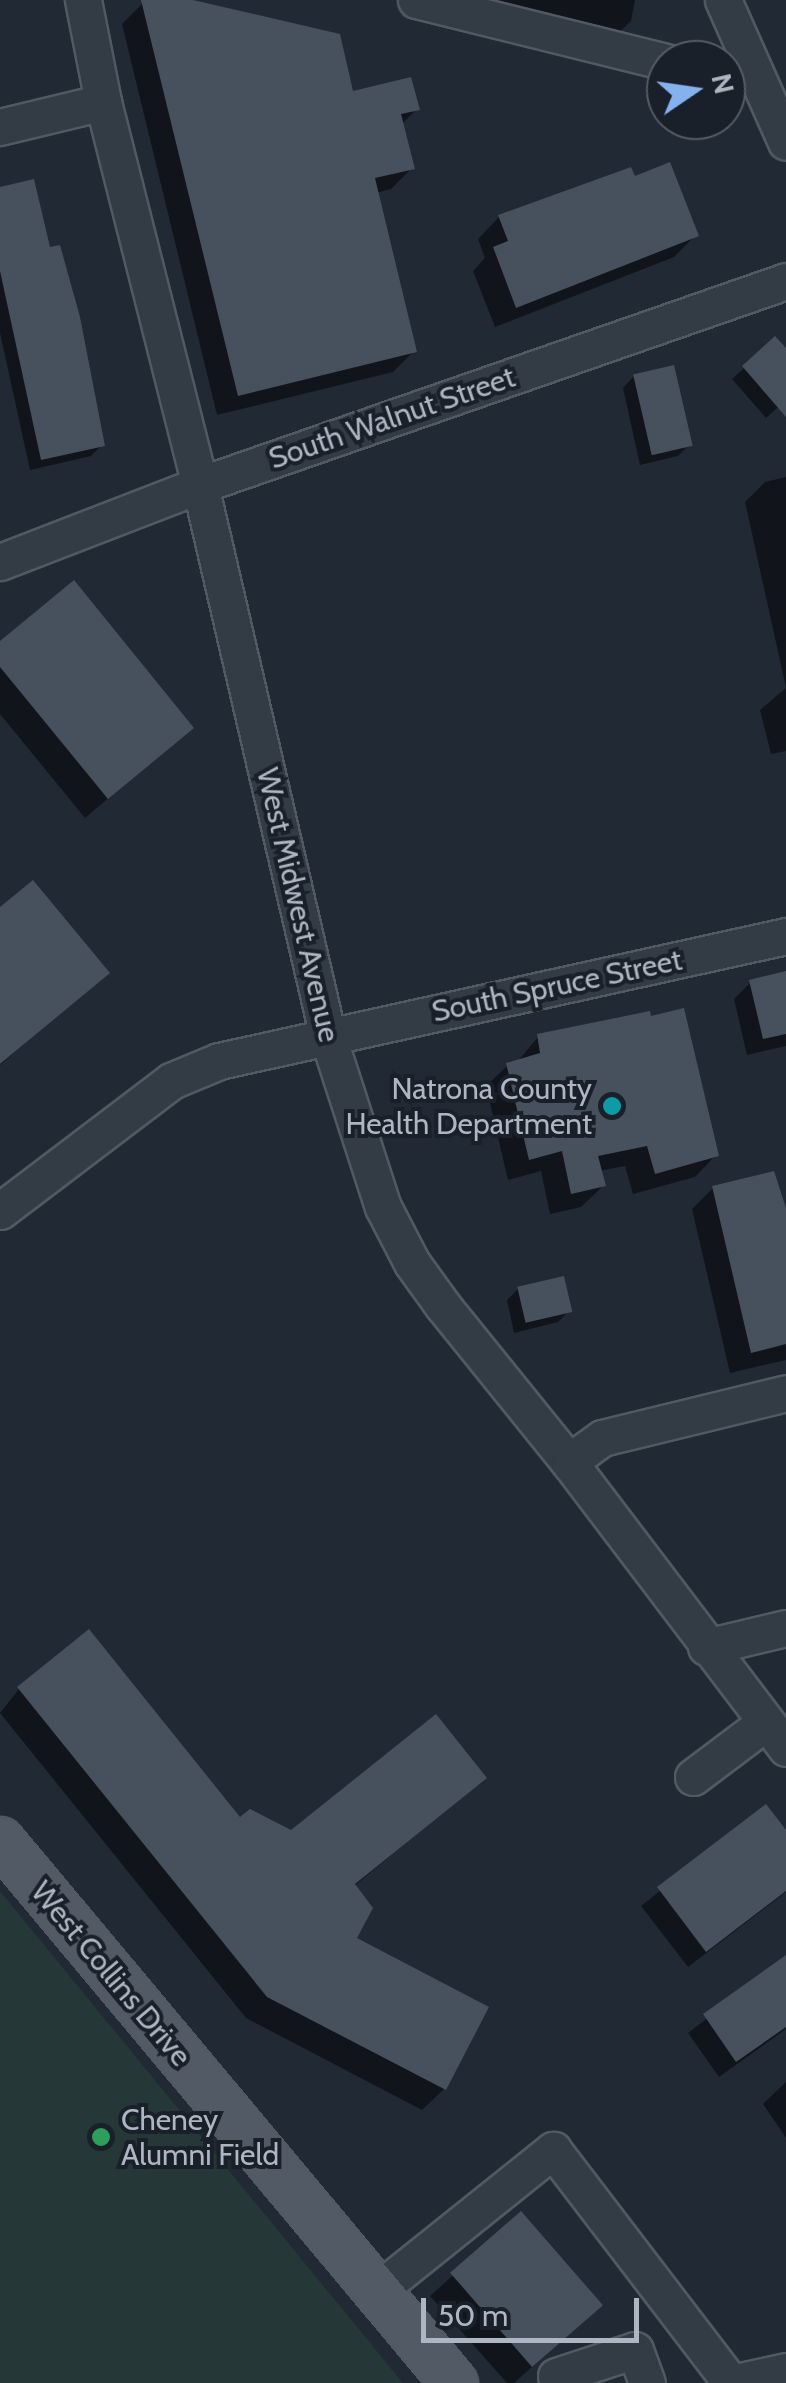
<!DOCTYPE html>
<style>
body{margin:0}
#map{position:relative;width:786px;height:2383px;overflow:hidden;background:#202934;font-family:Cabin,sans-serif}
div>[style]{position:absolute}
.green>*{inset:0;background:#253737}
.shadow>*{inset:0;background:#0007}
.building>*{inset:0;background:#47515d;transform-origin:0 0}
.roads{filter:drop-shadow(2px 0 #515963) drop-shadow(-2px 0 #515963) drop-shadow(0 2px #515963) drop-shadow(0 -2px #515963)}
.minor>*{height:35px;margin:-17.5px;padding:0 17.5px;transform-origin:17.5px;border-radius:17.5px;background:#333b45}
.major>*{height:45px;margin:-22.5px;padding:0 22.5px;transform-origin:22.5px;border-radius:22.5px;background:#515a65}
.dots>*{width:28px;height:28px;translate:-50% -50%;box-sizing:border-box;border:5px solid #192029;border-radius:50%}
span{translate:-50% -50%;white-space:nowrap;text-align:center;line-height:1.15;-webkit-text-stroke:8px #192029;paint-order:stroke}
.street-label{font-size:30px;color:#adb6c2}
.poi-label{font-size:30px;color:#adb6c2}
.right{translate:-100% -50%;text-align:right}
.left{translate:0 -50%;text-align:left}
.north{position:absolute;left:646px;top:40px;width:100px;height:100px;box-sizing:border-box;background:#192029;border:2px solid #545c66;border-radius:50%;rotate:77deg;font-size:28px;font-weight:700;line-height:40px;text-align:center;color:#adb6c2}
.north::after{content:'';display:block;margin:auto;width:35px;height:45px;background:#85b2ef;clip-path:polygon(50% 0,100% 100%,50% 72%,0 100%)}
.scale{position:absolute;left:421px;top:2298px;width:218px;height:45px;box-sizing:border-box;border:5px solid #adb6c2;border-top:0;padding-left:12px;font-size:30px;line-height:35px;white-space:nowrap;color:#adb6c2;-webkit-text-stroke:8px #192029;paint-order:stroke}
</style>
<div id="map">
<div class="green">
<div style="clip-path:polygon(0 1891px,403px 2383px,0 2383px)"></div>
</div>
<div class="shadow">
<div style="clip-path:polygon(153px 0,182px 0,352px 94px,417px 109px,401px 125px,412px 168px,391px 189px,376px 193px,414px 351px,393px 372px,217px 415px,122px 24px,143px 3px)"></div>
<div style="clip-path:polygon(443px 0,635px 0,631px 21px,609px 42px)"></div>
<div style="clip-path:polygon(633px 179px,696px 235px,674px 257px,495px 327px,473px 271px,485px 258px,478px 239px,499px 217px)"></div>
<div style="clip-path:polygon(0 189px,102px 445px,91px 456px,30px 470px,0 333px)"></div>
<div style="clip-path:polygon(775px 340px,786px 352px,786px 400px,766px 418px,732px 379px)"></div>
<div style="clip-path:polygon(634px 376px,689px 445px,678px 456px,640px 465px,623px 388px)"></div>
<div style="clip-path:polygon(786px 477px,786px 688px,745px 502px,765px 482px)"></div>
<div style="clip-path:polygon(0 645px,191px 728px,85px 818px,0 714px)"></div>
<div style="clip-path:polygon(786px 688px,786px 751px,771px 754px,760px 710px)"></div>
<div style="clip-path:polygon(0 910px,107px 973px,0 1065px)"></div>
<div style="clip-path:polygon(786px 974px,786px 1046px,747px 1055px,734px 999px,751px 982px)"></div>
<div style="clip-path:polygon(538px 1037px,716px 1155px,695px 1177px,633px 1194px,625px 1166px,599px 1171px,603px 1186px,581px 1207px,550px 1214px,541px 1171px,508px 1180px,486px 1086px,508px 1065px,517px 1062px)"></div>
<div style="clip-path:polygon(713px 1188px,786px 1210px,786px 1360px,730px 1373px,692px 1209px)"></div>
<div style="clip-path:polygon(518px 1289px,569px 1311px,558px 1322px,514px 1333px,507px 1300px)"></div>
<div style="clip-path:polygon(19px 1689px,240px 1820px,291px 1833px,484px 1778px,353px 1887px,354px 1939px,486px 2008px,444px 2089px,422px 2110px,246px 2018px,0 1713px)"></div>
<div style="clip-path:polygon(765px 1807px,786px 1834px,786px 1892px,688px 1967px,641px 1906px)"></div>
<div style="clip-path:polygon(786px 1958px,786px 2029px,719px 2077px,688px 2033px)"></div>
<div style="clip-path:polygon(786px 2082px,786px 2138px,763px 2104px)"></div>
<div style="clip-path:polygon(520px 2215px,578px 2326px,514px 2383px,507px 2383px,430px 2296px)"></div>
</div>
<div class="building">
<div style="clip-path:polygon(141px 0,193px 0,340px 34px,353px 91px,411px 77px,420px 110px,401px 114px,415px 169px,375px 178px,417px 352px,238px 396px)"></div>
<div style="clip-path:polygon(670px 162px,699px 236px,516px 308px,493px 247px,508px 241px,498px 215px,631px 167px,635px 176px)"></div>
<div style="clip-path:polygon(34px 179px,50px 247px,60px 245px,80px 317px,105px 446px,41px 460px,0 271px,0 187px)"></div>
<div style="clip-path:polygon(775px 336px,786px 348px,786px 417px,742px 366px)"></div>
<div style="left:674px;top:365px;width:83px;height:42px;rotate:77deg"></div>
<div style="clip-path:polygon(74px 580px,194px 728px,108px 799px,0 667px,0 641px)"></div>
<div style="clip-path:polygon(33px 880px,110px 973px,0 1064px,0 907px)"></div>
<div style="clip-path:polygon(786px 971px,786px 1034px,763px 1039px,749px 980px)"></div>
<div style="clip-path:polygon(684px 1008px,719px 1156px,655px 1174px,647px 1146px,598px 1156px,606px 1186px,571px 1194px,562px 1151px,529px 1160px,506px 1063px,540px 1053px,537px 1034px,650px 1011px,651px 1016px)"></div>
<div style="clip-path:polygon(774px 1171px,786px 1208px,786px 1344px,751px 1353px,712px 1186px)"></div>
<div style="left:564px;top:1276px;width:37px;height:48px;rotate:77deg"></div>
<div style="clip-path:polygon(89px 1629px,240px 1817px,250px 1809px,291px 1830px,436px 1714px,487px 1778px,355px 1884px,373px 1908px,357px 1938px,489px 2007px,446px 2090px,267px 1997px,17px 1687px)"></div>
<div style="clip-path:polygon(766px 1804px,786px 1830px,786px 1891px,706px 1952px,657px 1887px)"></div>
<div style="clip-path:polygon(786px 1955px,786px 2027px,736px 2062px,703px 2014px)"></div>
<div style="left:521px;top:2211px;width:125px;height:94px;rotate:49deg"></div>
</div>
<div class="roads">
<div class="minor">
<div style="left:83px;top:0;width:104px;rotate:78.9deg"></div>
<div style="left:103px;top:102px;width:395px;rotate:75.8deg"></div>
<div style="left:200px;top:485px;width:567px;rotate:76.94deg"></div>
<div style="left:328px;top:1037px;width:179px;rotate:72.1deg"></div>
<div style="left:383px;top:1207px;width:63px;rotate:62.6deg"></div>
<div style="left:412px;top:1263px;width:53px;rotate:54.2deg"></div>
<div style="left:443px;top:1306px;width:201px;rotate:51.1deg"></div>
<div style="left:569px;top:1462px;width:359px;rotate:52.8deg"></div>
<div style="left:416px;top:0;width:258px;rotate:13.9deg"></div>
<div style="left:723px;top:0;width:155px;rotate:66.1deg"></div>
<div style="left:0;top:127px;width:106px;rotate:-13.6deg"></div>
<div style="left:0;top:562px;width:214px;rotate:-21.1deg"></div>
<div style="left:200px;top:485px;width:620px;rotate:-19.19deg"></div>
<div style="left:0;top:1211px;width:215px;rotate:-37.2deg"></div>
<div style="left:171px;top:1081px;width:52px;rotate:-22.6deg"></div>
<div style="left:219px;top:1061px;width:581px;rotate:-12.43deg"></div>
<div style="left:569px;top:1462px;width:41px;rotate:-36deg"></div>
<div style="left:602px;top:1438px;width:189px;rotate:-13.7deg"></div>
<div style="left:706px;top:1647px;width:82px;rotate:-13.4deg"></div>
<div style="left:693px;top:1777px;width:91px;rotate:-37deg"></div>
<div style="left:377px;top:2291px;width:226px;rotate:-38.7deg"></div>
<div style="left:553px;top:2150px;width:293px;rotate:52.6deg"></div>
<div style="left:556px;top:2376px;width:83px;rotate:-18.2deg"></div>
<div style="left:635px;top:2350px;width:35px;rotate:70deg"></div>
<div style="left:731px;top:2383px;width:56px;rotate:-12.3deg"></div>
</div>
<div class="major">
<div style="left:0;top:1840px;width:708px;rotate:50.1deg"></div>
</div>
</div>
<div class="dots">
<div style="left:612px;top:1106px;background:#0f9aa8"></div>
<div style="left:101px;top:2137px;background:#2e9e5b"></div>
</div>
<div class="street-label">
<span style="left:392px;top:418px;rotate:-19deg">South Walnut Street</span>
<span style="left:298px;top:905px;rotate:77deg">West Midwest Avenue</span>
<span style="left:557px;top:986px;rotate:-12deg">South Spruce Street</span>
<span style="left:111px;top:1974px;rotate:50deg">West Collins Drive</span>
</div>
<div class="poi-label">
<span class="right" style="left:592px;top:1106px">Natrona County<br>Health Department</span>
<span class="left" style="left:121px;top:2137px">Cheney<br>Alumni Field</span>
</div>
<div class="north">N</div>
<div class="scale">50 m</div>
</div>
